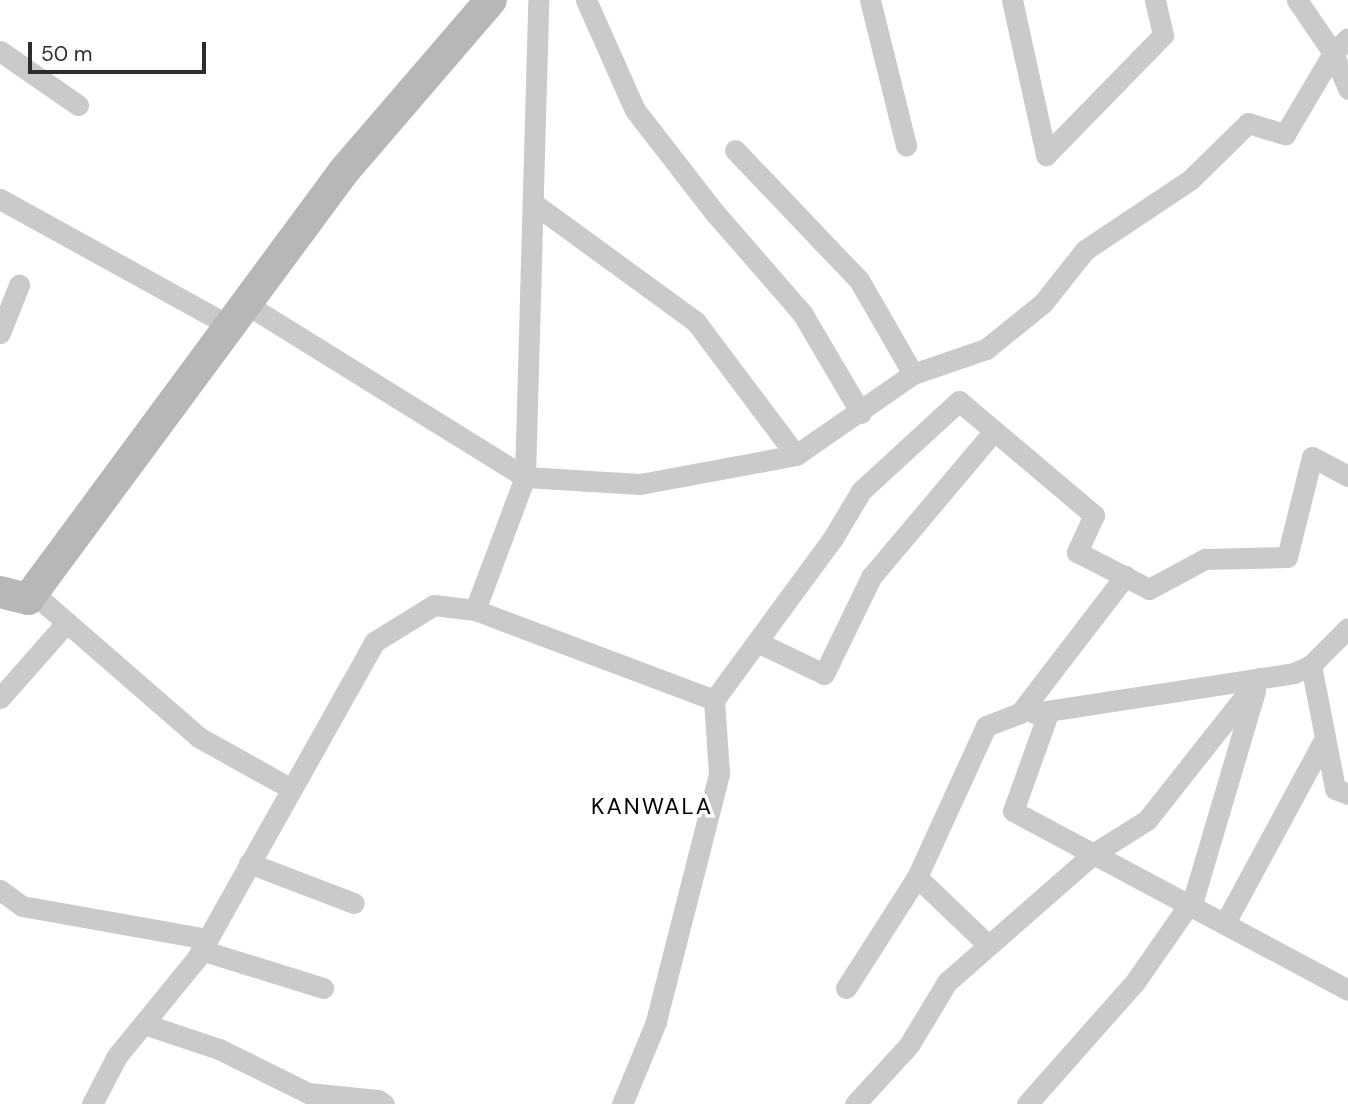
<!DOCTYPE html>
<style>
body{margin:0}
#map{position:relative;width:1348px;height:1104px;overflow:hidden;background:#fff;font-family:"DM Sans",sans-serif}
div>[style]{position:absolute}
.street>*{height:21px;margin:-10.5px;padding:0 10.5px;transform-origin:10.5px;border-radius:10.5px;background:#cacaca}
.secondary>*{height:32px;margin:-16px;padding:0 16px;transform-origin:16px;border-radius:16px;background:#b7b7b7}
span{translate:-50% -50%;white-space:nowrap;text-align:center;line-height:1.15;-webkit-text-stroke:7px #fff;paint-order:stroke}
.quarter-label{font-size:23px;color:#000;letter-spacing:2px}
.scale{position:absolute;left:28px;top:42px;width:178px;height:32px;box-sizing:border-box;border:4px solid #2d2d2d;border-top:0;padding-left:9px;font-size:21px;line-height:24px;white-space:nowrap;color:#2d2d2d;-webkit-text-stroke:5px #fff;paint-order:stroke}
</style>
<div id="map">
<div class="street">
<div style="left:586px;top:0;width:120px;rotate:66deg"></div>
<div style="left:635px;top:110px;width:130px;rotate:52.2deg"></div>
<div style="left:715px;top:213px;width:133px;rotate:49deg"></div>
<div style="left:802px;top:313px;width:116px;rotate:59.5deg"></div>
<div style="left:870px;top:0;width:150px;rotate:76.1deg"></div>
<div style="left:1012px;top:0;width:159px;rotate:77.6deg"></div>
<div style="left:1046px;top:155px;width:168px;rotate:-45.7deg"></div>
<div style="left:1163px;top:35px;width:36px;rotate:-103deg"></div>
<div style="left:1297px;top:0;width:64px;rotate:55.8deg"></div>
<div style="left:1333px;top:53px;width:39px;rotate:67deg"></div>
<div style="left:0;top:51px;width:95px;rotate:34.7deg"></div>
<div style="left:735px;top:150px;width:180px;rotate:46.4deg"></div>
<div style="left:859px;top:280px;width:108px;rotate:60.1deg"></div>
<div style="left:0;top:199px;width:263px;rotate:28.9deg"></div>
<div style="left:533px;top:203px;width:202px;rotate:36.1deg"></div>
<div style="left:696px;top:322px;width:166px;rotate:53.1deg"></div>
<div style="left:246px;top:304px;width:328px;rotate:31.8deg"></div>
<div style="left:525px;top:477px;width:115px;rotate:3.5deg"></div>
<div style="left:640px;top:484px;width:159px;rotate:-10.5deg"></div>
<div style="left:796px;top:455px;width:142px;rotate:-34.7deg"></div>
<div style="left:913px;top:374px;width:77px;rotate:-18.9deg"></div>
<div style="left:986px;top:349px;width:73px;rotate:-38.9deg"></div>
<div style="left:1043px;top:303px;width:68px;rotate:-51.6deg"></div>
<div style="left:1085px;top:250px;width:126px;rotate:-33.7deg"></div>
<div style="left:1190px;top:180px;width:81px;rotate:-44.5deg"></div>
<div style="left:1248px;top:123px;width:39px;rotate:17deg"></div>
<div style="left:1285px;top:134px;width:94px;rotate:-59.3deg"></div>
<div style="left:1333px;top:53px;width:21px;rotate:-45deg"></div>
<div style="left:0;top:333px;width:52px;rotate:-68.4deg"></div>
<div style="left:33px;top:593px;width:221px;rotate:41deg"></div>
<div style="left:200px;top:738px;width:103px;rotate:29.1deg"></div>
<div style="left:475px;top:610px;width:142px;rotate:-69.4deg"></div>
<div style="left:525px;top:477px;width:477px;rotate:-88.4deg"></div>
<div style="left:757px;top:642px;width:74px;rotate:25.5deg"></div>
<div style="left:824px;top:674px;width:108px;rotate:-64.1deg"></div>
<div style="left:871px;top:577px;width:191px;rotate:-49.9deg"></div>
<div style="left:1311px;top:665px;width:126px;rotate:79deg"></div>
<div style="left:1335px;top:789px;width:14px;rotate:21deg"></div>
<div style="left:0;top:698px;width:101px;rotate:-48.6deg"></div>
<div style="left:714px;top:700px;width:201px;rotate:-53.7deg"></div>
<div style="left:833px;top:538px;width:55px;rotate:-59.2deg"></div>
<div style="left:861px;top:491px;width:133px;rotate:-42.6deg"></div>
<div style="left:959px;top:401px;width:177px;rotate:40.2deg"></div>
<div style="left:1094px;top:515px;width:41px;rotate:114.7deg"></div>
<div style="left:1077px;top:552px;width:81px;rotate:27.2deg"></div>
<div style="left:1149px;top:589px;width:64px;rotate:-28.2deg"></div>
<div style="left:1205px;top:559px;width:82px;rotate:-1.4deg"></div>
<div style="left:1287px;top:557px;width:103px;rotate:-76deg"></div>
<div style="left:1312px;top:457px;width:41px;rotate:27.8deg"></div>
<div style="left:1049px;top:711px;width:106px;rotate:109.8deg"></div>
<div style="left:1013px;top:811px;width:380px;rotate:28.1deg"></div>
<div style="left:1034px;top:713px;width:263px;rotate:-8.7deg"></div>
<div style="left:1294px;top:673px;width:19px;rotate:-25deg"></div>
<div style="left:1311px;top:665px;width:52px;rotate:-45deg"></div>
<div style="left:249px;top:863px;width:112px;rotate:20.9deg"></div>
<div style="left:0;top:890px;width:27px;rotate:36deg"></div>
<div style="left:22px;top:906px;width:189px;rotate:10.1deg"></div>
<div style="left:1225px;top:923px;width:210px;rotate:-61.6deg"></div>
<div style="left:987px;top:944px;width:97px;rotate:-136.3deg"></div>
<div style="left:917px;top:877px;width:166px;rotate:-65.4deg"></div>
<div style="left:986px;top:726px;width:36px;rotate:-21deg"></div>
<div style="left:1020px;top:713px;width:173px;rotate:-52.5deg"></div>
<div style="left:201px;top:950px;width:128px;rotate:17.3deg"></div>
<div style="left:846px;top:988px;width:132px;rotate:-57.4deg"></div>
<div style="left:144px;top:1024px;width:79px;rotate:18.4deg"></div>
<div style="left:219px;top:1049px;width:99px;rotate:26.3deg"></div>
<div style="left:308px;top:1093px;width:70px;rotate:5.7deg"></div>
<div style="left:378px;top:1100px;width:7px;rotate:34deg"></div>
<div style="left:92px;top:1104px;width:54px;rotate:-62.5deg"></div>
<div style="left:117px;top:1056px;width:127px;rotate:-50.8deg"></div>
<div style="left:197px;top:958px;width:362px;rotate:-60.7deg"></div>
<div style="left:374px;top:642px;width:70px;rotate:-31.7deg"></div>
<div style="left:434px;top:605px;width:41px;rotate:7deg"></div>
<div style="left:475px;top:610px;width:255px;rotate:20.6deg"></div>
<div style="left:714px;top:700px;width:74px;rotate:86.1deg"></div>
<div style="left:719px;top:774px;width:256px;rotate:104.3deg"></div>
<div style="left:656px;top:1022px;width:89px;rotate:112.5deg"></div>
<div style="left:855px;top:1104px;width:80px;rotate:-47.5deg"></div>
<div style="left:909px;top:1045px;width:74px;rotate:-58.9deg"></div>
<div style="left:947px;top:982px;width:194px;rotate:-41.2deg"></div>
<div style="left:1093px;top:854px;width:64px;rotate:-32.2deg"></div>
<div style="left:1147px;top:820px;width:181px;rotate:-51.7deg"></div>
<div style="left:1027px;top:1104px;width:163px;rotate:-48.5deg"></div>
<div style="left:1135px;top:982px;width:103px;rotate:-55.2deg"></div>
<div style="left:1194px;top:897px;width:215px;rotate:-73.5deg"></div>
</div>
<div class="secondary">
<div style="left:0;top:592px;width:29px;rotate:14deg"></div>
<div style="left:28px;top:599px;width:532px;rotate:-53.56deg"></div>
<div style="left:344px;top:171px;width:225px;rotate:-49.3deg"></div>
</div>
<div class="quarter-label">
<span style="left:652px;top:806px">KANWALA</span>
</div>
<div class="scale">50 m</div>
</div>
